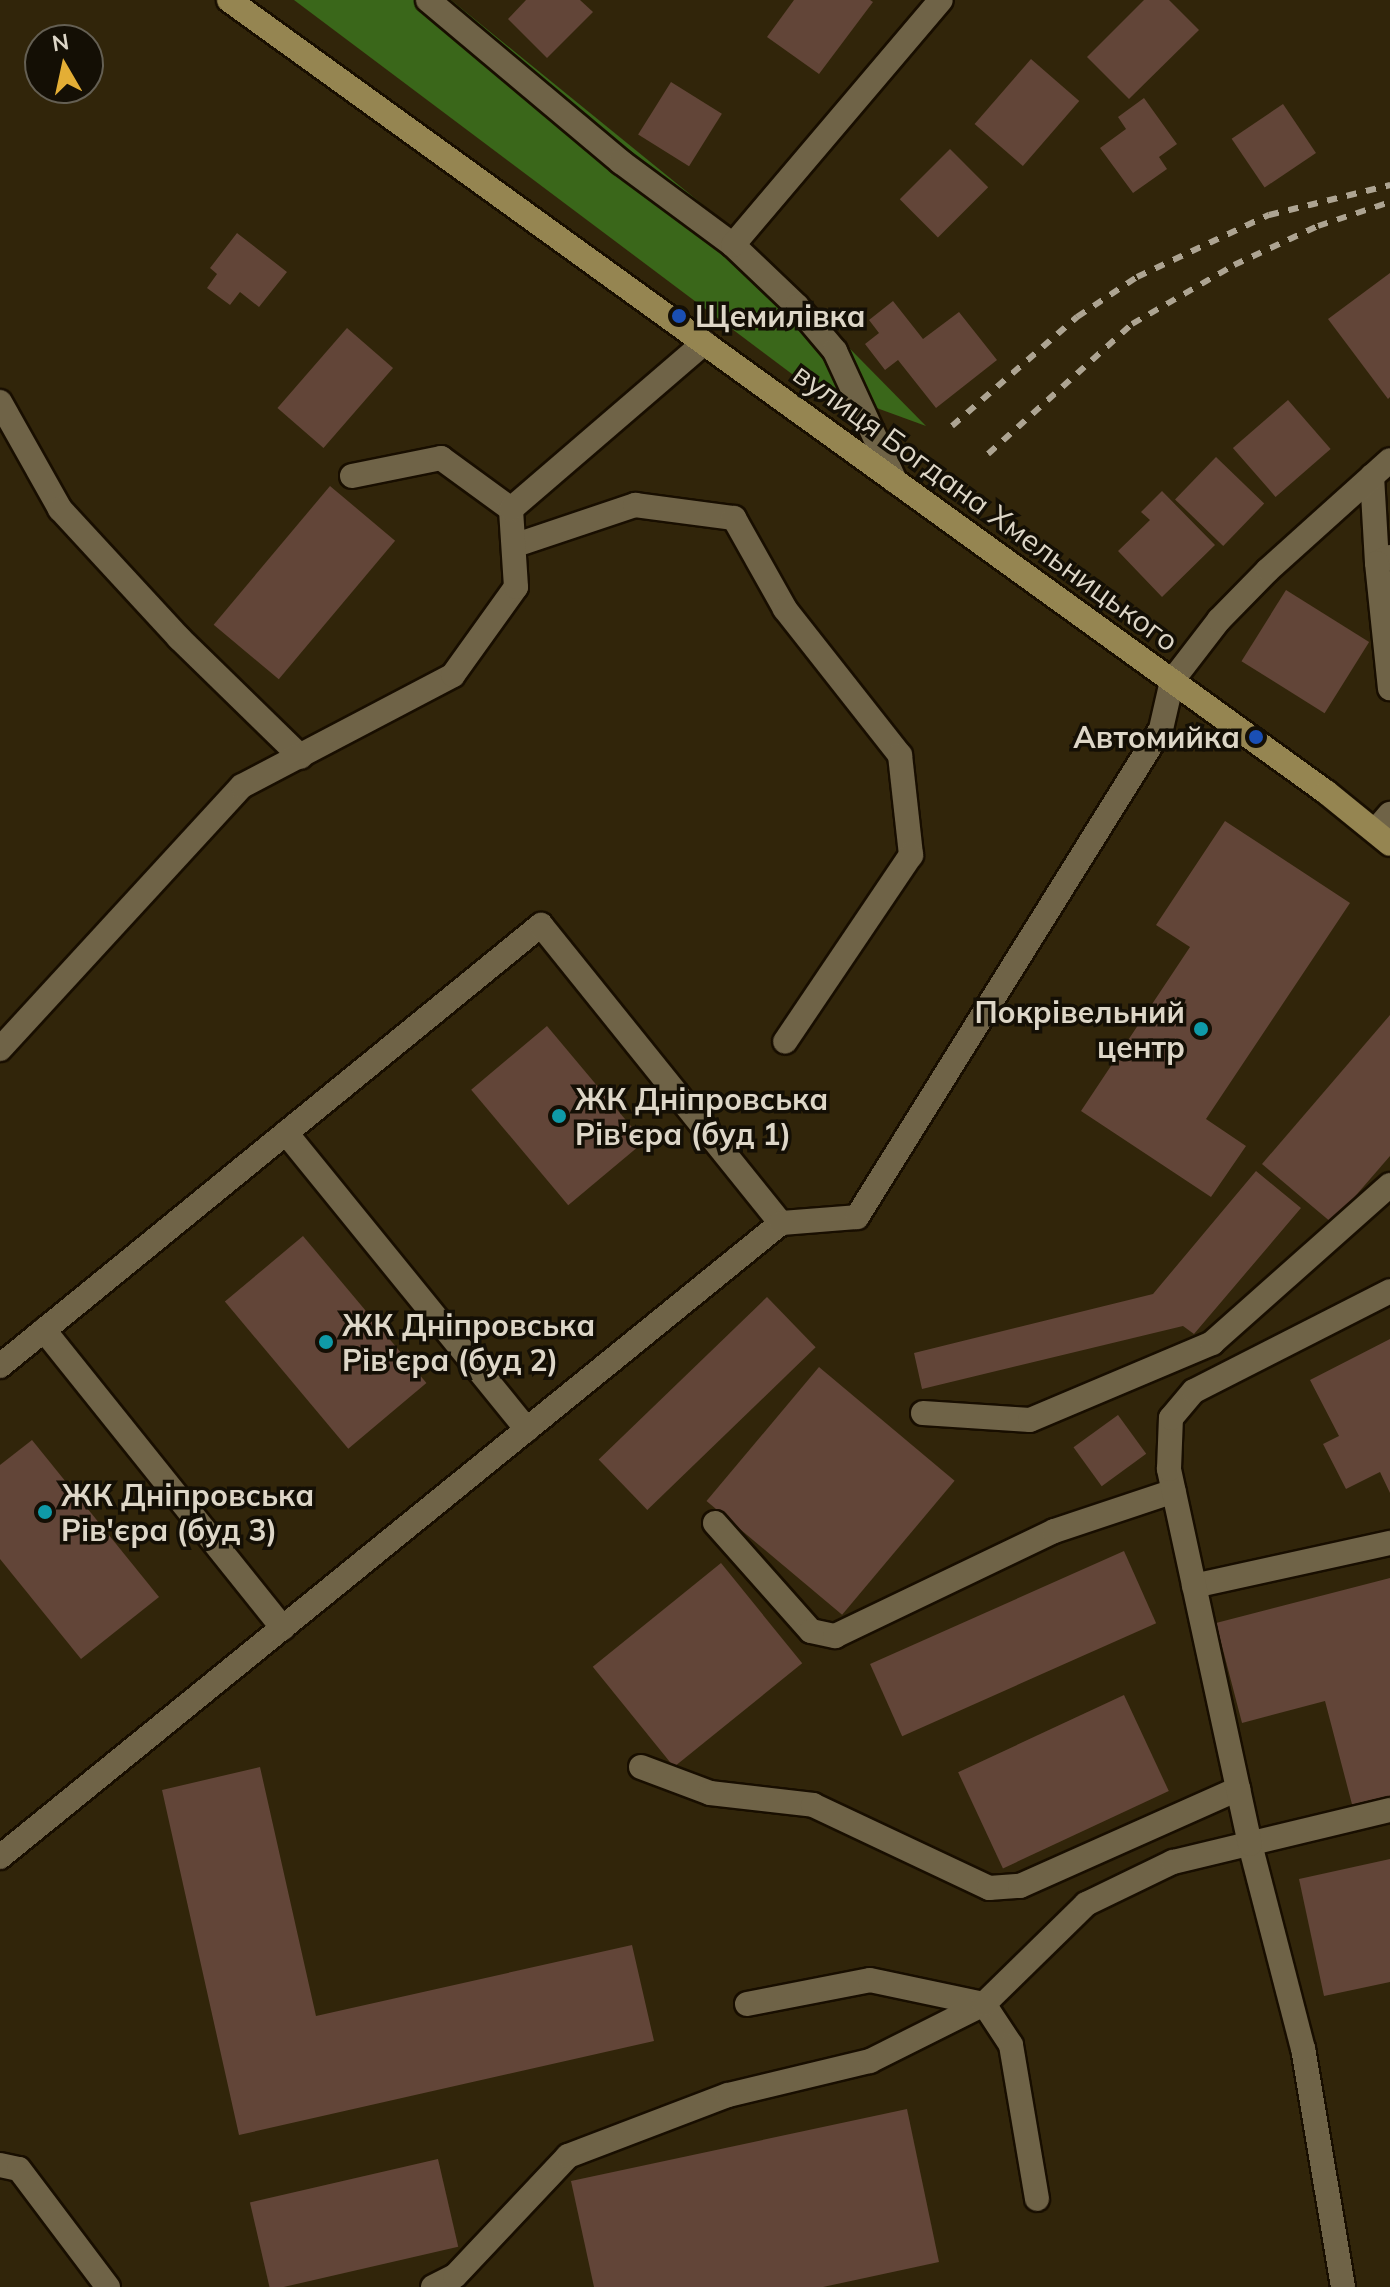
<!DOCTYPE html>
<meta charset="utf-8">
<style>
body{margin:0}
#map{position:relative;width:1390px;height:2287px;overflow:hidden;background:#31250a;font-family:Mulish,sans-serif}
div>[style]{position:absolute}
.forest>*{inset:0;background:#3a671a}
.building>*{inset:0;background:#624538;transform-origin:0 0}
.roads{filter:drop-shadow(2px 0 #180e00) drop-shadow(-2px 0 #180e00) drop-shadow(0 2px #180e00) drop-shadow(0 -2px #180e00)}
.minor>*{height:24px;margin:-12px;padding:0 12px;transform-origin:12px;border-radius:12px;background:#6f6347}
.major>*{height:24px;margin:-12px;padding:0 12px;transform-origin:12px;border-radius:12px;background:#958551}
.rail>*{height:6px;margin-top:-3px;transform-origin:0;background:repeating-linear-gradient(90deg,#ada492 0 10px,transparent 0 20px)}
.dots>*{width:22px;height:22px;translate:-50% -50%;box-sizing:border-box;border:4px solid #140f05;border-radius:50%}
span{translate:-50% -50%;white-space:nowrap;text-align:center;line-height:1.15;-webkit-text-stroke:7px #140f05;paint-order:stroke}
.poi-label{font-size:30px;color:#ddd6c7;font-weight:700}
.left{translate:0 -50%;text-align:left}
.right{translate:-100% -50%;text-align:right}
.street-label{font-size:30px;color:#ddd6c7}
.north{position:absolute;left:24px;top:24px;width:80px;height:80px;box-sizing:border-box;background:#140f05;border:2px solid #645f53;border-radius:50%;rotate:351deg;font-size:22px;font-weight:700;line-height:32px;text-align:center;color:#ddd6c7}
.north::after{content:'';display:block;margin:auto;width:28px;height:36px;background:#e4ae35;clip-path:polygon(50% 0,100% 100%,50% 72%,0 100%)}
</style>
<div id="map">
<div class="forest">
<div style="clip-path:polygon(294px 0,451px 0,729px 226px,926px 426px,800px 380px)"></div>
</div>
<div class="building">
<div style="clip-path:polygon(526px 0,580px 0,593px 12px,547px 58px,508px 19px)"></div>
<div style="clip-path:polygon(794px 0,870px 0,873px 2px,819px 74px,767px 37px)"></div>
<div style="clip-path:polygon(1144px 0,1169px 0,1199px 30px,1129px 99px,1087px 57px)"></div>
<div style="left:1031px;top:59px;width:64px;height:86px;rotate:41deg"></div>
<div style="left:671px;top:82px;width:60px;height:62px;rotate:32deg"></div>
<div style="clip-path:polygon(1144px 98px,1177px 144px,1159px 157px,1167px 169px,1133px 193px,1100px 148px,1126px 129px,1118px 117px)"></div>
<div style="left:1283px;top:104px;width:59px;height:62px;rotate:56deg"></div>
<div style="left:950px;top:149px;width:54px;height:71px;rotate:45deg"></div>
<div style="clip-path:polygon(237px 233px,287px 272px,259px 307px,240px 292px,230px 305px,207px 288px,217px 274px,210px 268px)"></div>
<div style="clip-path:polygon(1390px 273px,1390px 397px,1388px 399px,1328px 319px)"></div>
<div style="clip-path:polygon(893px 301px,923px 339px,959px 312px,997px 360px,936px 408px,898px 360px,885px 370px,865px 344px,879px 333px,869px 320px)"></div>
<div style="left:347px;top:328px;width:61px;height:106px;rotate:41deg"></div>
<div style="left:1288px;top:400px;width:65px;height:73px;rotate:49deg"></div>
<div style="left:1216px;top:457px;width:67px;height:59px;rotate:44deg"></div>
<div style="left:330px;top:486px;width:85px;height:181px;rotate:40deg"></div>
<div style="clip-path:polygon(1162px 491px,1215px 545px,1162px 597px,1118px 551px,1150px 520px,1141px 512px)"></div>
<div style="left:1286px;top:590px;width:98px;height:84px;rotate:32deg"></div>
<div style="clip-path:polygon(1225px 821px,1350px 903px,1206px 1119px,1246px 1146px,1211px 1197px,1081px 1111px,1190px 947px,1156px 925px)"></div>
<div style="clip-path:polygon(1390px 1015px,1390px 1156px,1332px 1223px,1262px 1164px)"></div>
<div style="left:547px;top:1026px;width:151px;height:99px;rotate:50deg"></div>
<div style="clip-path:polygon(1256px 1171px,1301px 1208px,1194px 1334px,1183px 1326px,922px 1389px,914px 1353px,1153px 1294px)"></div>
<div style="left:303px;top:1236px;width:192px;height:102px;rotate:50deg"></div>
<div style="left:767px;top:1297px;width:70px;height:234px;rotate:46deg"></div>
<div style="clip-path:polygon(1390px 1339px,1390px 1493px,1380px 1472px,1346px 1489px,1323px 1444px,1339px 1436px,1310px 1380px)"></div>
<div style="left:819px;top:1367px;width:177px;height:175px;rotate:40deg"></div>
<div style="left:1118px;top:1415px;width:48px;height:55px;rotate:54deg"></div>
<div style="clip-path:polygon(32px 1440px,159px 1597px,81px 1659px,0 1559px,0 1465px)"></div>
<div style="left:1124px;top:1551px;width:79px;height:278px;rotate:66deg"></div>
<div style="left:721px;top:1563px;width:129px;height:165px;rotate:51deg"></div>
<div style="clip-path:polygon(1390px 1578px,1390px 1803px,1354px 1812px,1325px 1701px,1242px 1723px,1216px 1623px)"></div>
<div style="left:1124px;top:1695px;width:106px;height:183px;rotate:65deg"></div>
<div style="clip-path:polygon(260px 1767px,316px 2016px,632px 1945px,654px 2041px,239px 2135px,162px 1790px)"></div>
<div style="clip-path:polygon(1390px 1859px,1390px 1982px,1324px 1996px,1299px 1879px)"></div>
<div style="clip-path:polygon(907px 2109px,939px 2262px,823px 2287px,594px 2287px,571px 2181px)"></div>
<div style="left:438px;top:2159px;width:90px;height:193px;rotate:77deg"></div>
</div>
<div class="roads">
<div class="minor">
<div style="left:428px;top:0;width:252px;rotate:40deg"></div>
<div style="left:621px;top:162px;width:139px;rotate:36.5deg"></div>
<div style="left:733px;top:245px;width:88px;rotate:43.6deg"></div>
<div style="left:797px;top:306px;width:59px;rotate:49.8deg"></div>
<div style="left:835px;top:351px;width:143px;rotate:65.2deg"></div>
<div style="left:733px;top:245px;width:321px;rotate:-49.7deg"></div>
<div style="left:0;top:402px;width:123px;rotate:60.7deg"></div>
<div style="left:60px;top:509px;width:176px;rotate:47.3deg"></div>
<div style="left:179px;top:638px;width:170px;rotate:44.3deg"></div>
<div style="left:352px;top:476px;width:91px;rotate:-11.4deg"></div>
<div style="left:441px;top:458px;width:87px;rotate:36.1deg"></div>
<div style="left:1372px;top:476px;width:87px;rotate:86.7deg"></div>
<div style="left:516px;top:545px;width:126px;rotate:-18.6deg"></div>
<div style="left:635px;top:505px;width:100px;rotate:7.5deg"></div>
<div style="left:734px;top:518px;width:104px;rotate:60.7deg"></div>
<div style="left:785px;top:609px;width:186px;rotate:51.8deg"></div>
<div style="left:900px;top:755px;width:101px;rotate:83.7deg"></div>
<div style="left:911px;top:855px;width:225px;rotate:124deg"></div>
<div style="left:1390px;top:557px;width:14px;rotate:155deg"></div>
<div style="left:1377px;top:563px;width:126px;rotate:84.1deg"></div>
<div style="left:1375px;top:831px;width:23px;rotate:-49deg"></div>
<div style="left:0;top:1049px;width:357px;rotate:-47.4deg"></div>
<div style="left:242px;top:786px;width:238px;rotate:-27.7deg"></div>
<div style="left:453px;top:675px;width:108px;rotate:-54.4deg"></div>
<div style="left:516px;top:587px;width:78px;rotate:-93.7deg"></div>
<div style="left:511px;top:509px;width:255px;rotate:-40.7deg"></div>
<div style="left:286px;top:1133px;width:382px;rotate:50.9deg"></div>
<div style="left:44px;top:1330px;width:382px;rotate:51.3deg"></div>
<div style="left:0;top:1366px;width:698px;rotate:-39.19deg"></div>
<div style="left:541px;top:925px;width:383px;rotate:51.2deg"></div>
<div style="left:923px;top:1413px;width:107px;rotate:3.7deg"></div>
<div style="left:1030px;top:1420px;width:198px;rotate:-22.9deg"></div>
<div style="left:1212px;top:1343px;width:238px;rotate:-41.6deg"></div>
<div style="left:715px;top:1523px;width:144px;rotate:48.4deg"></div>
<div style="left:811px;top:1631px;width:25px;rotate:12deg"></div>
<div style="left:835px;top:1636px;width:243px;rotate:-25.6deg"></div>
<div style="left:1054px;top:1531px;width:126px;rotate:-18.4deg"></div>
<div style="left:1194px;top:1586px;width:201px;rotate:-12.4deg"></div>
<div style="left:641px;top:1767px;width:74px;rotate:20.6deg"></div>
<div style="left:710px;top:1793px;width:104px;rotate:6.6deg"></div>
<div style="left:813px;top:1805px;width:195px;rotate:25.2deg"></div>
<div style="left:989px;top:1888px;width:31px;rotate:-4deg"></div>
<div style="left:1020px;top:1886px;width:239px;rotate:-24deg"></div>
<div style="left:0;top:1857px;width:1006px;rotate:-39.07deg"></div>
<div style="left:781px;top:1223px;width:76px;rotate:-4.5deg"></div>
<div style="left:857px;top:1217px;width:575px;rotate:-58.08deg"></div>
<div style="left:1161px;top:729px;width:49px;rotate:-77.1deg"></div>
<div style="left:1172px;top:681px;width:77px;rotate:-52.4deg"></div>
<div style="left:1219px;top:620px;width:70px;rotate:-45.6deg"></div>
<div style="left:1268px;top:570px;width:164px;rotate:-42deg"></div>
<div style="left:747px;top:2004px;width:125px;rotate:-11deg"></div>
<div style="left:870px;top:1980px;width:116px;rotate:11.9deg"></div>
<div style="left:984px;top:2004px;width:49px;rotate:56.6deg"></div>
<div style="left:1011px;top:2045px;width:156px;rotate:80.4deg"></div>
<div style="left:0;top:2165px;width:19px;rotate:12deg"></div>
<div style="left:19px;top:2169px;width:148px;rotate:53deg"></div>
<div style="left:433px;top:2287px;width:25px;rotate:-27deg"></div>
<div style="left:455px;top:2276px;width:165px;rotate:-46.7deg"></div>
<div style="left:568px;top:2156px;width:171px;rotate:-20.9deg"></div>
<div style="left:728px;top:2095px;width:146px;rotate:-13.5deg"></div>
<div style="left:870px;top:2061px;width:127px;rotate:-26.6deg"></div>
<div style="left:984px;top:2004px;width:143px;rotate:-44.4deg"></div>
<div style="left:1086px;top:1904px;width:97px;rotate:-25.8deg"></div>
<div style="left:1173px;top:1862px;width:223px;rotate:-13.5deg"></div>
<div style="left:1343px;top:2287px;width:241px;rotate:-99.5deg"></div>
<div style="left:1303px;top:2049px;width:212px;rotate:-104.5deg"></div>
<div style="left:1250px;top:1844px;width:384px;rotate:-102.2deg"></div>
<div style="left:1169px;top:1469px;width:51px;rotate:-87.8deg"></div>
<div style="left:1171px;top:1418px;width:35px;rotate:-50deg"></div>
<div style="left:1194px;top:1391px;width:220px;rotate:-27deg"></div>
</div>
<div class="major">
<div style="left:229px;top:0;width:1353px;rotate:35.83deg"></div>
<div style="left:1326px;top:792px;width:82px;rotate:39.1deg"></div>
</div>
</div>
<div class="rail">
<div style="left:952px;top:426px;width:166px;rotate:-41.1deg"></div>
<div style="left:1077px;top:317px;width:72px;rotate:-33.7deg"></div>
<div style="left:1137px;top:277px;width:146px;rotate:-25.2deg"></div>
<div style="left:1269px;top:215px;width:125px;rotate:-13.9deg"></div>
<div style="left:988px;top:454px;width:194px;rotate:-42.1deg"></div>
<div style="left:1132px;top:324px;width:118px;rotate:-30deg"></div>
<div style="left:1234px;top:265px;width:93px;rotate:-24.9deg"></div>
<div style="left:1318px;top:226px;width:76px;rotate:-18.4deg"></div>
</div>
<div class="dots">
<div style="left:679px;top:316px;background:#1a4fb4"></div>
<div style="left:1256px;top:737px;background:#1a4fb4"></div>
<div style="left:1201px;top:1029px;background:#0f9aa8"></div>
<div style="left:559px;top:1116px;background:#0f9aa8"></div>
<div style="left:326px;top:1342px;background:#0f9aa8"></div>
<div style="left:45px;top:1512px;background:#0f9aa8"></div>
</div>
<div class="poi-label">
<span class="left" style="left:695px;top:316px">Щемилівка</span>
<span class="right" style="left:1240px;top:737px">Автомийка</span>
<span class="right" style="left:1185px;top:1029px">Покрівельний<br>центр</span>
<span class="left" style="left:575px;top:1116px">ЖК Дніпровська<br>Рів'єра (буд 1)</span>
<span class="left" style="left:342px;top:1342px">ЖК Дніпровська<br>Рів'єра (буд 2)</span>
<span class="left" style="left:61px;top:1512px">ЖК Дніпровська<br>Рів'єра (буд 3)</span>
</div>
<div class="street-label">
<span style="left:986px;top:507px;rotate:36deg">вулиця Богдана Хмельницького</span>
</div>
<div class="north">N</div>
</div>
